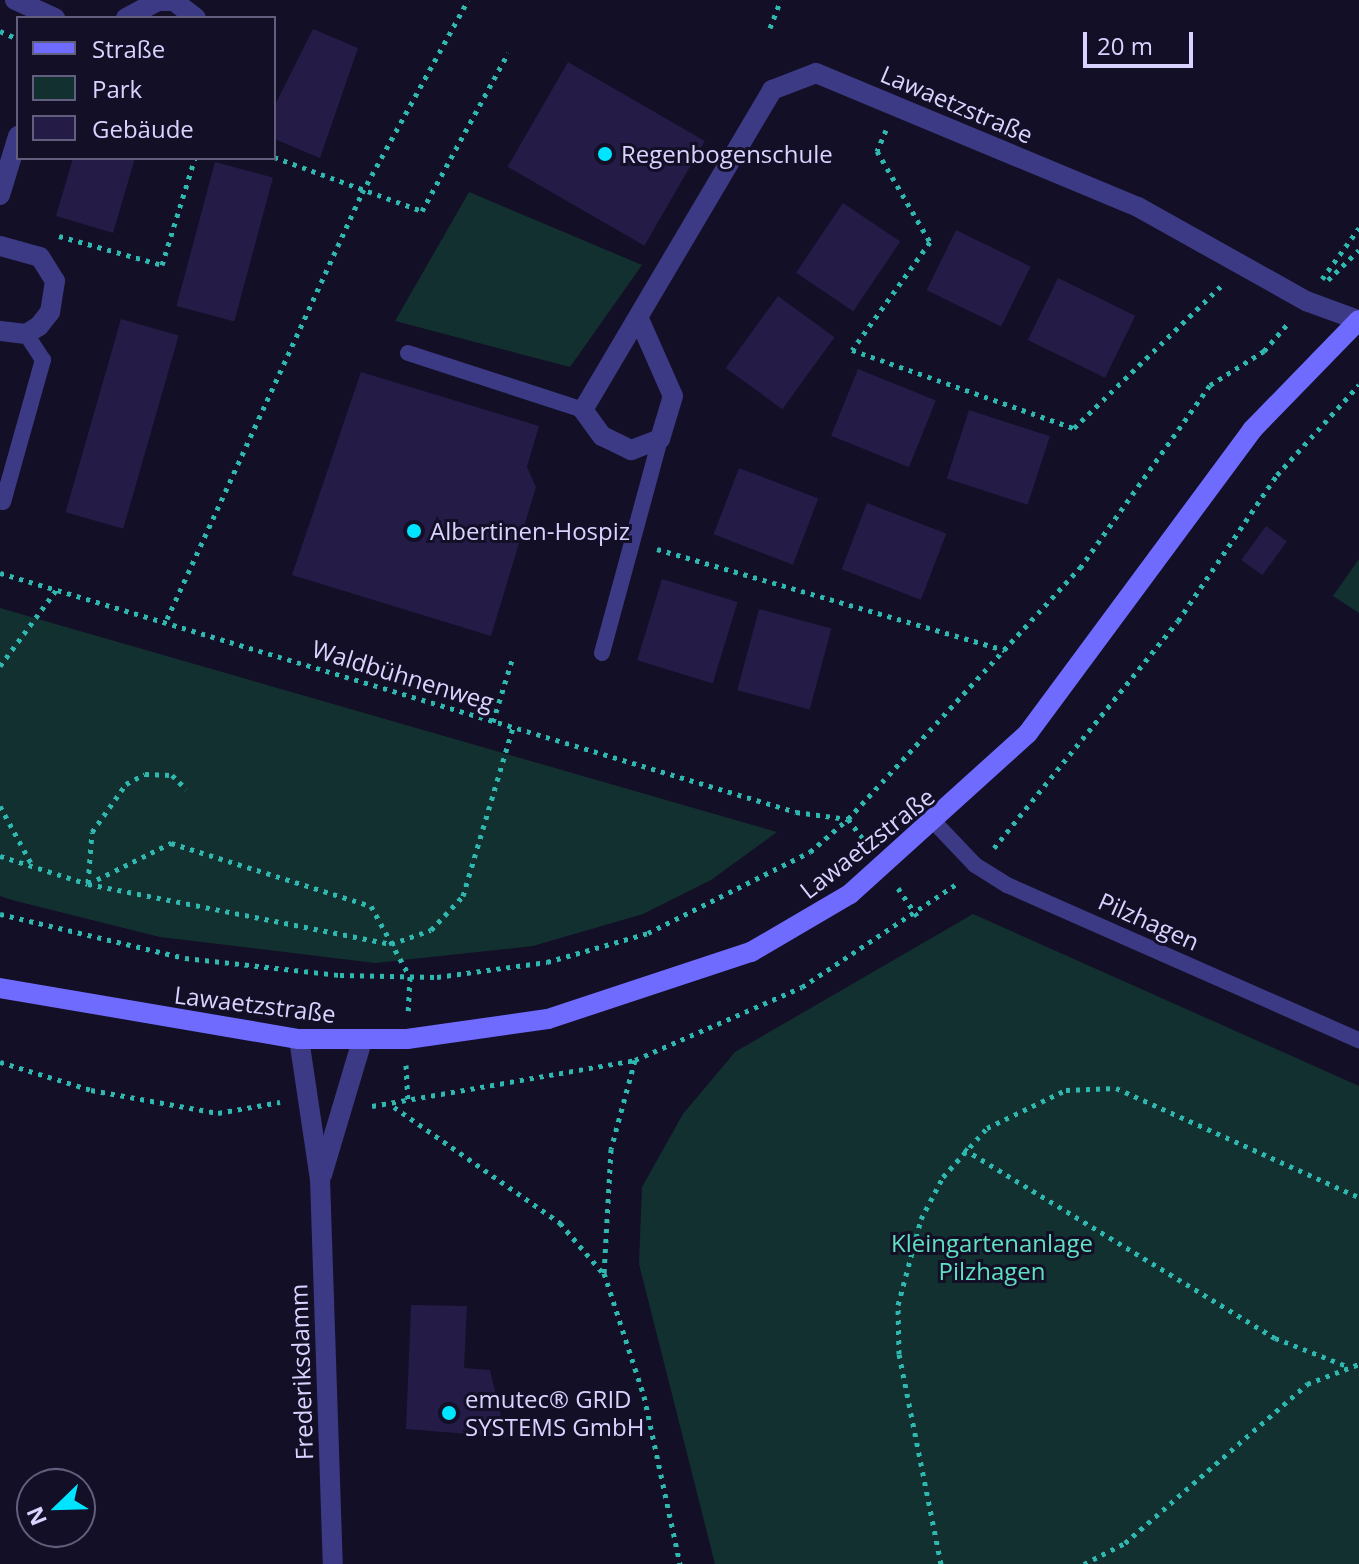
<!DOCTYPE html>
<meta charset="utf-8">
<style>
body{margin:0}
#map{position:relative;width:1359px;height:1564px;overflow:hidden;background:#130f26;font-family:"Open Sans",sans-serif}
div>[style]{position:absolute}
.green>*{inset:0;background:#12302f}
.building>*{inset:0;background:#241b47;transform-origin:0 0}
.path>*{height:5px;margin-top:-2.5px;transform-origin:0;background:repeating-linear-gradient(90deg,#2fb8b0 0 4px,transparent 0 10px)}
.lane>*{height:16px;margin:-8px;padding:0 8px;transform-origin:8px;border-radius:8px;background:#3d3a85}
.street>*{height:20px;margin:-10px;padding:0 10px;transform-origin:10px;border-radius:10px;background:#3d3a85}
.secondary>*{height:20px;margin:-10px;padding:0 10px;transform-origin:10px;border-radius:10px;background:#6f6bff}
.dots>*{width:22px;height:22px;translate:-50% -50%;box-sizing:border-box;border:4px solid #130f26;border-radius:50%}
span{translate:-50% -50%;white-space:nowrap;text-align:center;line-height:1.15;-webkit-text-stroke:6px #130f26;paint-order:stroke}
.street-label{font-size:24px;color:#d9d4ff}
.poi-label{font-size:24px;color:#d9d4ff}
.left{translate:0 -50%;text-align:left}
.park-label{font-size:24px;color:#5fe0c0}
.legend{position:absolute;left:16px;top:16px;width:260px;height:144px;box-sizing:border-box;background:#130f26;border:2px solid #625e7d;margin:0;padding:10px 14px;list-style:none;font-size:24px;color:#d9d4ff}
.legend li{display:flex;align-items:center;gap:16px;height:40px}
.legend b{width:40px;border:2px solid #625e7d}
.north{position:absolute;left:16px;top:1468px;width:80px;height:80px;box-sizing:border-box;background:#130f26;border:2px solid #625e7d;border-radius:50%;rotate:247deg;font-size:22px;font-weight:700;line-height:32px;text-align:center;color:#d9d4ff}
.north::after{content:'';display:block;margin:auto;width:28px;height:36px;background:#00e5ff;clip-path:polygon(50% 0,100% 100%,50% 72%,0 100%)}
.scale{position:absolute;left:1083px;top:32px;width:110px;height:36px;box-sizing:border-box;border:4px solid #d9d4ff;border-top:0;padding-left:10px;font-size:24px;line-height:28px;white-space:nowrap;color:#d9d4ff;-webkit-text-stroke:6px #130f26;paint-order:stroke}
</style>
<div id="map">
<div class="green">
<div style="clip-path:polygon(469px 192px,642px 265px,570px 367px,395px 321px)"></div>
<div style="clip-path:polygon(1359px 559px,1359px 613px,1333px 596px)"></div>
<div style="clip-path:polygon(0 608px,777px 832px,711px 880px,643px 914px,533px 946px,375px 963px,160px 937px,12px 900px,0 896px)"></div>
<div style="clip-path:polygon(973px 914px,1359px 1086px,1359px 1564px,715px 1564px,639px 1264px,642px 1187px,683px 1114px,735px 1052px)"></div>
</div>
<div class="building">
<div style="clip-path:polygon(313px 29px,358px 48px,320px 158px,274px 139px,274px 107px)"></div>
<div style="left:568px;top:62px;width:158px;height:121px;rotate:30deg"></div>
<div style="clip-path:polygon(73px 158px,135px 158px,113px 233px,56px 216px)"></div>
<div style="left:215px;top:162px;width:60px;height:149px;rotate:15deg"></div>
<div style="left:843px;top:203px;width:69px;height:84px;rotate:34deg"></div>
<div style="left:956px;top:230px;width:83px;height:67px;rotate:26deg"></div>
<div style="left:1058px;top:278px;width:86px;height:69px;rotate:26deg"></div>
<div style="left:778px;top:296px;width:70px;height:89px;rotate:36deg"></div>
<div style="left:121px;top:319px;width:60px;height:201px;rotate:16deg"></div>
<div style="left:858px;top:369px;width:84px;height:72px;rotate:22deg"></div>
<div style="clip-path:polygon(361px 372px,539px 426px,527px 467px,536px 487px,491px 636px,292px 575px)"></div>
<div style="left:969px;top:410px;width:85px;height:72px;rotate:18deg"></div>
<div style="left:739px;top:468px;width:85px;height:71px;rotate:21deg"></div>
<div style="left:867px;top:503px;width:85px;height:71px;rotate:21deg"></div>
<div style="left:1266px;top:526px;width:26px;height:42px;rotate:36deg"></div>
<div style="left:662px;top:579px;width:79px;height:85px;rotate:17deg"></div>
<div style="left:759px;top:609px;width:75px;height:84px;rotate:15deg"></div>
<div style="clip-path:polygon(411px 1305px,467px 1306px,464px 1368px,490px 1370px,506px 1437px,406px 1429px)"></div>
</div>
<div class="path">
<div style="left:770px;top:28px;width:30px;rotate:-69deg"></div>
<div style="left:0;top:31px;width:20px;rotate:24deg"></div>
<div style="left:886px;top:130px;width:23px;rotate:113deg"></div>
<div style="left:877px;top:151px;width:105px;rotate:59.8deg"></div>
<div style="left:930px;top:242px;width:133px;rotate:125.8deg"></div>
<div style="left:852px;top:350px;width:235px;rotate:19.4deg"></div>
<div style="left:1074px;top:428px;width:206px;rotate:-44deg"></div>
<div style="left:274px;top:157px;width:158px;rotate:20deg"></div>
<div style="left:422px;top:211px;width:180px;rotate:-61.4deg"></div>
<div style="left:59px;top:236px;width:107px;rotate:15.7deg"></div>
<div style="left:162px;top:265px;width:112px;rotate:-72.9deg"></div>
<div style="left:1322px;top:279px;width:63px;rotate:-54deg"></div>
<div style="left:1328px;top:280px;width:43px;rotate:-44.1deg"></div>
<div style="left:657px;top:549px;width:362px;rotate:16.2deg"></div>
<div style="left:0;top:573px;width:831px;rotate:16.71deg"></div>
<div style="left:796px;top:812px;width:52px;rotate:7.7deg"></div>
<div style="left:848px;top:819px;width:31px;rotate:53deg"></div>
<div style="left:167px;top:619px;width:469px;rotate:-65.4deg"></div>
<div style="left:362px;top:193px;width:220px;rotate:-61.2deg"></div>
<div style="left:0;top:666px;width:96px;rotate:-53.5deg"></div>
<div style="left:493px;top:722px;width:65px;rotate:-73deg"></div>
<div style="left:0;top:806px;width:65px;rotate:61.5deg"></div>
<div style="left:994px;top:848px;width:292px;rotate:-51deg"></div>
<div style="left:1178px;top:621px;width:176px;rotate:-55.9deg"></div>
<div style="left:1277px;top:475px;width:122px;rotate:-47.7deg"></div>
<div style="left:0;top:856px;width:92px;rotate:17.7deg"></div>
<div style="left:88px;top:884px;width:309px;rotate:11.2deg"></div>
<div style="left:391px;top:944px;width:42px;rotate:-19.3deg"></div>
<div style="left:431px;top:930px;width:47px;rotate:-46.7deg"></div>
<div style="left:463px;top:896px;width:176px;rotate:-73.5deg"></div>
<div style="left:88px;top:883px;width:51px;rotate:-85.5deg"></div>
<div style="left:92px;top:832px;width:59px;rotate:-54.7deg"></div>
<div style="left:126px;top:784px;width:21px;rotate:-28deg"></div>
<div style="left:145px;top:774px;width:27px;rotate:2deg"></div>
<div style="left:172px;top:775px;width:20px;rotate:45deg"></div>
<div style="left:88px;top:884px;width:93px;rotate:-26.3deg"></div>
<div style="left:171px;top:843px;width:210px;rotate:17.5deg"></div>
<div style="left:371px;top:906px;width:81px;rotate:61.2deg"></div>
<div style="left:410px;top:977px;width:34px;rotate:93deg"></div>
<div style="left:898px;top:888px;width:34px;rotate:56deg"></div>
<div style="left:0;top:914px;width:190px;rotate:13.4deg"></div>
<div style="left:185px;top:958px;width:156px;rotate:6.3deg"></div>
<div style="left:340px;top:975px;width:97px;rotate:1.2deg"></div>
<div style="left:437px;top:977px;width:111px;rotate:-7.8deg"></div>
<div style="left:547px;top:962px;width:105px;rotate:-16deg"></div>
<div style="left:648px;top:933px;width:181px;rotate:-26.6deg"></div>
<div style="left:810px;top:852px;width:50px;rotate:-41deg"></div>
<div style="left:848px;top:819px;width:342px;rotate:-47.3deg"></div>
<div style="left:1080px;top:568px;width:224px;rotate:-54.6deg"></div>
<div style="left:1210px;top:385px;width:64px;rotate:-32.2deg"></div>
<div style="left:1264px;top:351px;width:38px;rotate:-49deg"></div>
<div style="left:635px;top:1060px;width:92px;rotate:105.1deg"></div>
<div style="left:611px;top:1149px;width:124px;rotate:93.2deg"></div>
<div style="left:604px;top:1273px;width:129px;rotate:72deg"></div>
<div style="left:644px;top:1396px;width:172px;rotate:77.9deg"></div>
<div style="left:0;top:1062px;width:95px;rotate:17.1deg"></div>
<div style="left:91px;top:1090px;width:129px;rotate:10.3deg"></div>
<div style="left:218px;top:1113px;width:63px;rotate:-10.1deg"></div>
<div style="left:406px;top:1065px;width:35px;rotate:87deg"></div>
<div style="left:372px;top:1106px;width:267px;rotate:-9.9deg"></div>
<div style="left:635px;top:1060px;width:182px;rotate:-23.6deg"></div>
<div style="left:802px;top:987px;width:187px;rotate:-33.7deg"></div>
<div style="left:394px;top:1107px;width:203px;rotate:34.9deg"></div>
<div style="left:560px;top:1223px;width:66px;rotate:49.3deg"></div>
<div style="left:964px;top:1149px;width:364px;rotate:31.3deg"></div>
<div style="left:1275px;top:1338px;width:77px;rotate:21.3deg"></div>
<div style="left:941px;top:1564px;width:214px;rotate:-101.3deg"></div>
<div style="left:899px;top:1354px;width:49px;rotate:-91.2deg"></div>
<div style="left:898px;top:1305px;width:89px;rotate:-75deg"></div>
<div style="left:921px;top:1219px;width:47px;rotate:-62.4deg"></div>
<div style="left:943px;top:1177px;width:66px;rotate:-48.1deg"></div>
<div style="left:987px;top:1128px;width:88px;rotate:-25.7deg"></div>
<div style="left:1066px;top:1090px;width:50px;rotate:-2.3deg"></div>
<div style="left:1116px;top:1088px;width:266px;rotate:24.2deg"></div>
<div style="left:1084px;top:1564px;width:46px;rotate:-27.1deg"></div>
<div style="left:1125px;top:1543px;width:242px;rotate:-41.1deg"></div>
<div style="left:1307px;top:1384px;width:56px;rotate:-21deg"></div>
</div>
<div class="lane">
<div style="left:408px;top:353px;width:184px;rotate:18deg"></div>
<div style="left:3px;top:502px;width:148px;rotate:-74.3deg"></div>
<div style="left:43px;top:360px;width:31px;rotate:-123deg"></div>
<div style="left:602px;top:653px;width:222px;rotate:-74.8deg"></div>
<div style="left:936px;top:824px;width:57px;rotate:46.4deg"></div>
<div style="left:975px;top:865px;width:38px;rotate:32deg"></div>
<div style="left:1007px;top:885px;width:385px;rotate:23.8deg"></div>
</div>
<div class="street">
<div style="left:15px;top:0;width:44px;rotate:24.2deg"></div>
<div style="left:126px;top:18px;width:36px;rotate:-28deg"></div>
<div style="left:158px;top:1px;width:16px"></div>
<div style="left:174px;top:1px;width:28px;rotate:38deg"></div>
<div style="left:0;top:195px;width:62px;rotate:-73deg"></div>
<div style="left:0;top:246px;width:41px;rotate:15.4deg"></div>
<div style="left:40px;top:257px;width:28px;rotate:58deg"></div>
<div style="left:55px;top:281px;width:31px;rotate:99deg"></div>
<div style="left:50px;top:312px;width:18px;rotate:128deg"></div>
<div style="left:39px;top:326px;width:15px;rotate:148deg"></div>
<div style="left:26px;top:334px;width:26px;rotate:-173deg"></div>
<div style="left:639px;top:319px;width:84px;rotate:66.2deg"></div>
<div style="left:673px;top:396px;width:45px;rotate:106.8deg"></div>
<div style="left:660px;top:439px;width:31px;rotate:159deg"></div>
<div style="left:631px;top:450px;width:32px;rotate:-154deg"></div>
<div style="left:602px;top:436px;width:32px;rotate:-126deg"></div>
<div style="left:583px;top:410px;width:372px;rotate:-59.4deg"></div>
<div style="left:772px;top:90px;width:47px;rotate:-21.1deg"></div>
<div style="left:816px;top:73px;width:349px;rotate:22.6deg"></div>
<div style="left:1138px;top:207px;width:193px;rotate:29.2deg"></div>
<div style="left:1306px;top:301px;width:55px;rotate:20.1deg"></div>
<div style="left:299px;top:1039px;width:142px;rotate:81.5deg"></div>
<div style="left:320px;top:1179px;width:385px;rotate:88.1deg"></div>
<div style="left:322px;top:1175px;width:140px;rotate:-73.4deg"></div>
</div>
<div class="secondary">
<div style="left:0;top:988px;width:303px;rotate:9.7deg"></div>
<div style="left:299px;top:1039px;width:108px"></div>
<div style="left:407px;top:1039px;width:142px;rotate:-8.1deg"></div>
<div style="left:548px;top:1019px;width:214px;rotate:-18.3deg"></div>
<div style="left:751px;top:952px;width:115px;rotate:-30.4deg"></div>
<div style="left:850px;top:894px;width:240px;rotate:-42.1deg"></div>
<div style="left:1028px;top:733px;width:377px;rotate:-53.5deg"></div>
<div style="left:1252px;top:430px;width:153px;rotate:-45.8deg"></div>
</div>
<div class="dots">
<div style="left:605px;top:154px;background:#00e5ff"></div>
<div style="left:414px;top:531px;background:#00e5ff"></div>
<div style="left:449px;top:1413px;background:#00e5ff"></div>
</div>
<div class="street-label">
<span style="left:957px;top:104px;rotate:23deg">Lawaetzstraße</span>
<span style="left:403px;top:675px;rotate:17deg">Waldbühnenweg</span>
<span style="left:867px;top:843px;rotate:-38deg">Lawaetzstraße</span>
<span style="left:1149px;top:921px;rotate:24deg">Pilzhagen</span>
<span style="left:255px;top:1004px;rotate:7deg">Lawaetzstraße</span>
<span style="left:301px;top:1372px;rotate:-92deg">Frederiksdamm</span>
</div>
<div class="poi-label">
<span class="left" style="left:621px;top:154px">Regenbogenschule</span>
<span class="left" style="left:430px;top:531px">Albertinen-Hospiz</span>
<span class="left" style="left:465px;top:1413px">emutec® GRID<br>SYSTEMS GmbH</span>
</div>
<div class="park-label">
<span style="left:992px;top:1257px">Kleingartenanlage<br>Pilzhagen</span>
</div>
<ul class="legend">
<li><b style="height:10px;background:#6f6bff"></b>Straße</li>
<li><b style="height:22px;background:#12302f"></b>Park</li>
<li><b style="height:22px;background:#241b47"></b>Gebäude</li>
</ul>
<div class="north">N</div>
<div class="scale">20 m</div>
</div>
